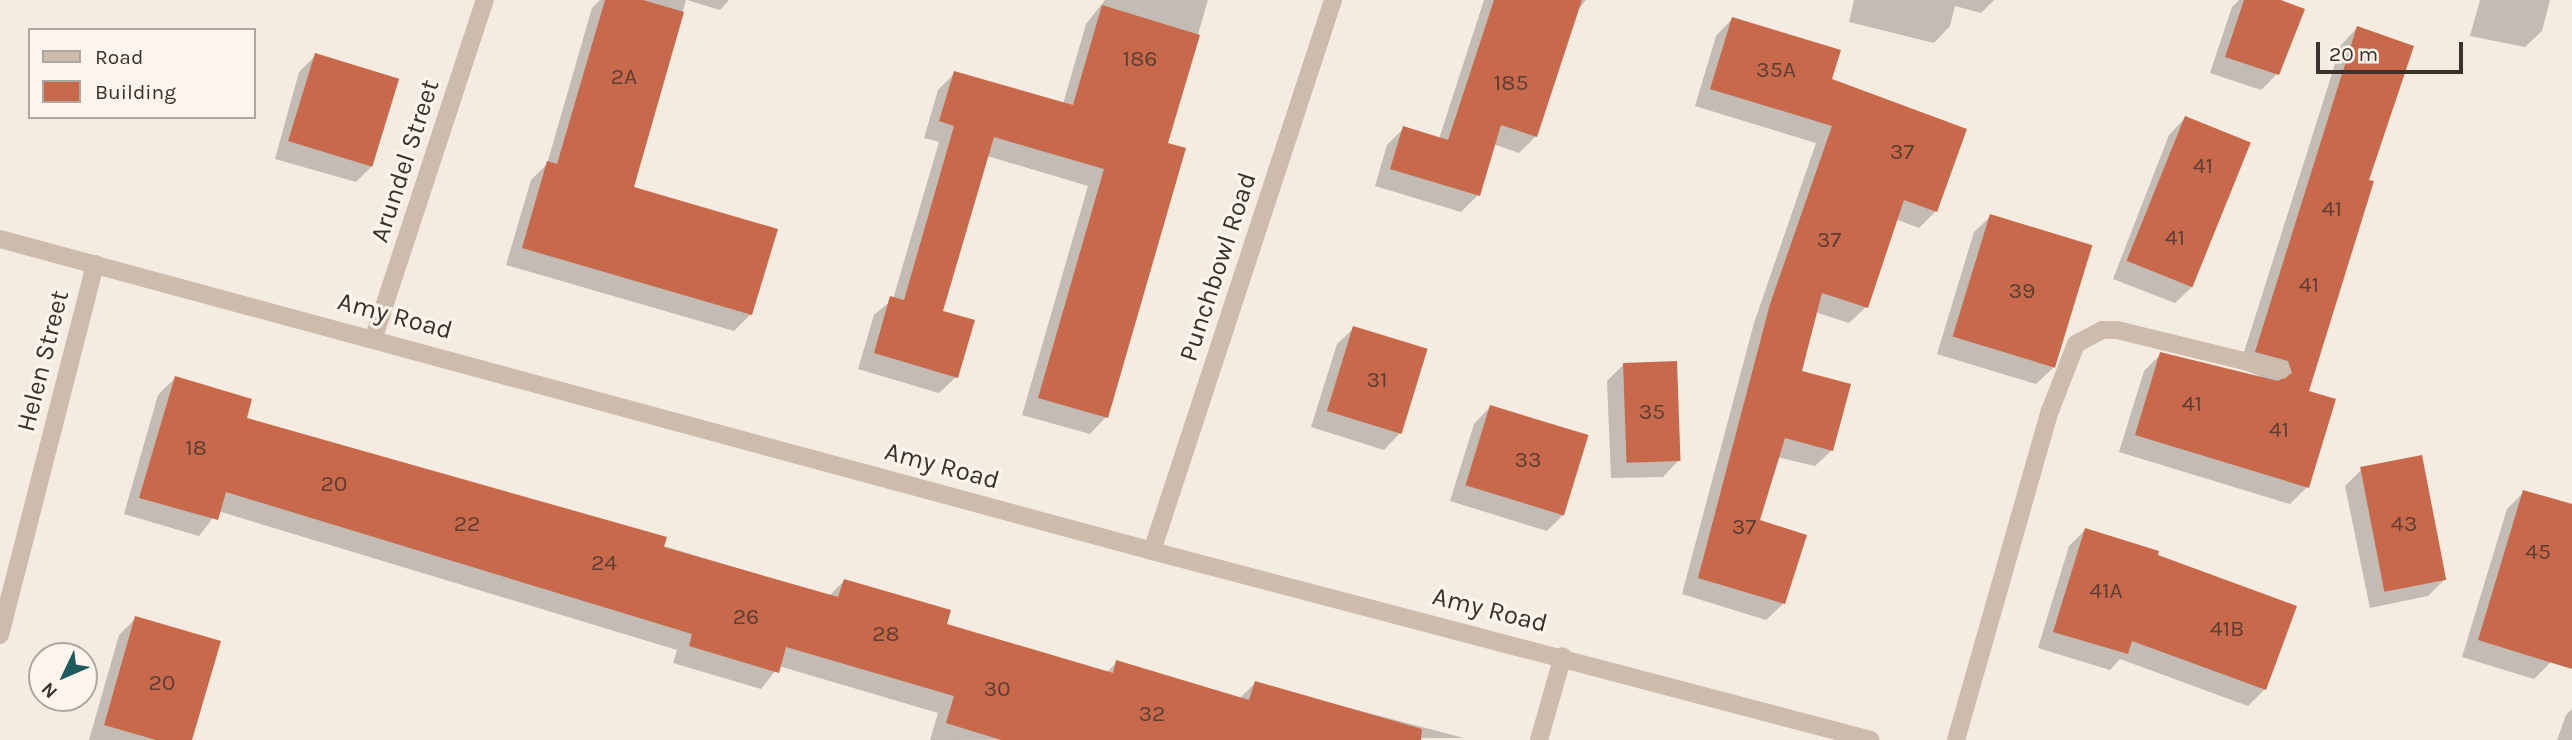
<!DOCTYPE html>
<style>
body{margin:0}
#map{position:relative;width:2572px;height:740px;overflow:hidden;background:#f4ebe1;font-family:Karla,sans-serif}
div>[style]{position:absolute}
.shadow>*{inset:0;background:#0003}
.building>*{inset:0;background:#c8694b;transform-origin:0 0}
.service>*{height:18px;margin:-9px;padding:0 9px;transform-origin:9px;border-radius:9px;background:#cdbbac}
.minor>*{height:18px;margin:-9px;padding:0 9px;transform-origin:9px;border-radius:9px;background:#cdbbac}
.tertiary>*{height:18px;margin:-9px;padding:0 9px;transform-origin:9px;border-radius:9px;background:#cdbbac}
span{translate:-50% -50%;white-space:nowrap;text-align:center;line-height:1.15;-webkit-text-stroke:6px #fbf5ee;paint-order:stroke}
.number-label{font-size:23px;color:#5e3e33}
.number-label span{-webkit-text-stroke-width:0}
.street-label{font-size:26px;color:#3b302b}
.legend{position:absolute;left:28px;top:28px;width:228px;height:91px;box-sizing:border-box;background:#fbf5ee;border:2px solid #aea6a0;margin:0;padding:9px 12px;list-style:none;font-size:21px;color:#3b302b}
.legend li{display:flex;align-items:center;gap:14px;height:35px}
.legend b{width:35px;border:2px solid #aea6a0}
.north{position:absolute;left:28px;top:642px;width:70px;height:70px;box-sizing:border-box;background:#fbf5ee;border:2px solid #aea6a0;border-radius:50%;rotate:226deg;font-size:19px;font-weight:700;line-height:28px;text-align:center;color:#3b302b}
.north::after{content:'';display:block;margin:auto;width:24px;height:32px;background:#1f5a5e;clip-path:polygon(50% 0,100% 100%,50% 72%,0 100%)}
.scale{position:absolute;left:2316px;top:42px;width:147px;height:32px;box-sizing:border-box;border:4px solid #3b302b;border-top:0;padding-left:9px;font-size:21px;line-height:24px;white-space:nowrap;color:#3b302b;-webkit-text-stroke:5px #fbf5ee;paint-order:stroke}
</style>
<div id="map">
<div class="shadow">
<div style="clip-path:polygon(600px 0,686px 0,632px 188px,751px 314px,734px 331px,506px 265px,531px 180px,547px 164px,592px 8px)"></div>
<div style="clip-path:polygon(687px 0,729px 0,720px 10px)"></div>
<div style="clip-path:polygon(1105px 0,1208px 0,1166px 144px,1106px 417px,1090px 434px,1022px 415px,1088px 186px,987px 156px,941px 312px,956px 377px,939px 393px,858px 369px,874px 315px,893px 299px,939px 142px,924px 138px,938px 90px,955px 73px,1063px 104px,1086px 24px)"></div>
<div style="clip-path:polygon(1484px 0,1586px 0,1576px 12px,1536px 136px,1519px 153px,1493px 144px,1478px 195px,1461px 212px,1375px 186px,1387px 145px,1404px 128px,1439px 139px)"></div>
<div style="clip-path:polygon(1854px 0,1994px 0,1981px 13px,1955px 6px,1950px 26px,1934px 43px,1849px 22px)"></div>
<div style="clip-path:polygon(2239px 0,2275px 0,2277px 74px,2261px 90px,2210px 73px,2232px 7px)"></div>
<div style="clip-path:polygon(2480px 0,2550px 0,2542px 31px,2525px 47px,2470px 36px)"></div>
<div style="clip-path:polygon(1732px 19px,1830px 80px,1936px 211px,1919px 228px,1895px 219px,1866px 307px,1849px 323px,1815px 312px,1800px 372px,1832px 450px,1815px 466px,1777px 457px,1758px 521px,1804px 536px,1783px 604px,1766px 620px,1682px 594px,1754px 323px,1816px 143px,1695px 106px,1716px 36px)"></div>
<div style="clip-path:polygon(2357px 28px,2367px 181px,2307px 392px,2307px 487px,2290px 504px,2119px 452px,2144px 371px,2161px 354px,2272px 381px,2239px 368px,2341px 45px)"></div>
<div style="clip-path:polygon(316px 55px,397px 79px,372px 166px,356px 182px,275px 159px,299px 72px)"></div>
<div style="clip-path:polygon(2185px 118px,2192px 287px,2175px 303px,2113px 279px,2169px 135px)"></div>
<div style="clip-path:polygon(1991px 216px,2053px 368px,2036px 384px,1937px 354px,1974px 232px)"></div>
<div style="clip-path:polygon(1354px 328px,1400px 433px,1384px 450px,1311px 427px,1337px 344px)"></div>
<div style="clip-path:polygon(1624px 364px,1679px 460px,1663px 477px,1611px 478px,1607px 381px)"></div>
<div style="clip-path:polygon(175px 378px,245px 419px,829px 596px,844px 581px,945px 625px,1106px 673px,1117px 662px,1239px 699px,1255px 683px,1464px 738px,930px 740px,938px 713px,779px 666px,761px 689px,673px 663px,677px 650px,218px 511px,199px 536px,124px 514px,158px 395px)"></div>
<div style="clip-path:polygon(1490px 407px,1564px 514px,1547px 531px,1450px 501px,1474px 424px)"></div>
<div style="clip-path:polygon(2361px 470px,2445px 579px,2428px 596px,2370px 608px,2345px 486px)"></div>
<div style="clip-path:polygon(2524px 492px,2572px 506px,2572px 593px,2551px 662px,2534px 679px,2462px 657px,2507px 509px)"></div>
<div style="clip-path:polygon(2085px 530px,2156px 556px,2265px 689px,2248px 706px,2120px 659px,2110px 670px,2038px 648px,2069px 546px)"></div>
<div style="clip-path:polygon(136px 618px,191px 740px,89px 740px,119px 635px)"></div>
<div style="clip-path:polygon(2572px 709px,2572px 740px,2557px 740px,2566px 715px)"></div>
</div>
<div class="building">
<div style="clip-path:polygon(605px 0,643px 0,684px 12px,634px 187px,778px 229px,752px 315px,522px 248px,547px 161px,557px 164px)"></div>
<div style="clip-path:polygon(1494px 0,1582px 0,1537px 137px,1501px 125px,1480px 196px,1390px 169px,1403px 126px,1448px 140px)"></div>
<div style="clip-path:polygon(2244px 0,2281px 0,2305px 9px,2279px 75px,2225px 57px)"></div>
<div style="clip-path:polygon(1102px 5px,1200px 35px,1168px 143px,1186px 148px,1108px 418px,1038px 398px,1104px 169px,994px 137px,943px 311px,975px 320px,958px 378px,874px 353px,890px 296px,904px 300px,954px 126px,939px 121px,954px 71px,1073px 105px)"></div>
<div style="clip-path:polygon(1732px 17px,1841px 50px,1832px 79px,1967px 129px,1937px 212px,1904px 200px,1868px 308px,1822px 293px,1802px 371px,1851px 384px,1833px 451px,1785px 438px,1760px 520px,1807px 535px,1785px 604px,1698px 578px,1770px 304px,1832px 126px,1710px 89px)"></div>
<div style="clip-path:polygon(2357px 26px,2414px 46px,2369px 180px,2374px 181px,2309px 391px,2336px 399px,2309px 488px,2135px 435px,2160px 352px,2278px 381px,2292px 373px,2288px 361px,2255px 352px)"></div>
<div style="left:315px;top:53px;width:88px;height:92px;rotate:17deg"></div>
<div style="left:2185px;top:116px;width:71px;height:156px;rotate:22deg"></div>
<div style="left:1990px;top:214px;width:107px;height:128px;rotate:17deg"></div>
<div style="left:1353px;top:326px;width:78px;height:89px;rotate:17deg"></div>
<div style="left:1677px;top:361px;width:100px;height:54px;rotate:88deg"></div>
<div style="clip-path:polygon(175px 376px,252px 399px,247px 418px,667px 537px,664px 547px,838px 597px,844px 579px,951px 610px,947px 624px,1113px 673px,1116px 660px,1249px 700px,1255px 681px,1422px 729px,1421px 740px,1001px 740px,946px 723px,954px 696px,786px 647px,779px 673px,689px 646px,692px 634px,226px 492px,218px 520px,139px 498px)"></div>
<div style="left:1490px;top:405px;width:103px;height:84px;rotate:17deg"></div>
<div style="left:2422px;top:455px;width:127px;height:63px;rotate:79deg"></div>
<div style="clip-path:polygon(2523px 490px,2572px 504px,2572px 669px,2478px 640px)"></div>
<div style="clip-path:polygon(2085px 528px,2159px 551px,2158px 555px,2297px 606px,2266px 690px,2132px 641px,2128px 654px,2053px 632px)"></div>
<div style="clip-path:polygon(135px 616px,221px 641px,192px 740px,156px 740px,104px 725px)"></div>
</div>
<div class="service">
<div style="left:1956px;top:740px;width:342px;rotate:-74.1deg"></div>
<div style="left:2050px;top:411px;width:72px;rotate:-68.8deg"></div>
<div style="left:2076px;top:344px;width:30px;rotate:-28deg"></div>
<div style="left:2102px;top:330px;width:15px"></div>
<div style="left:2117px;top:330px;width:169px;rotate:13.7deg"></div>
</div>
<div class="minor">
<div style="left:374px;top:337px;width:355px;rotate:-71.8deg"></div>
<div style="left:1152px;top:551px;width:743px;rotate:14.73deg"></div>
<div style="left:0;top:635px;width:383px;rotate:-75.6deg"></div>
<div style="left:1539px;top:740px;width:87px;rotate:-74.1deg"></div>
</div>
<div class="tertiary">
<div style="left:0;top:239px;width:1194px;rotate:15.15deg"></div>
<div style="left:1152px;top:551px;width:580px;rotate:-71.81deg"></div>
</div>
<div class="number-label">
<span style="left:1140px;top:59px">186</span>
<span style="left:1776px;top:70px">35A</span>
<span style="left:624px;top:77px">2A</span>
<span style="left:1511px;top:83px">185</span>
<span style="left:1902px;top:152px">37</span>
<span style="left:2203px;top:166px">41</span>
<span style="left:2332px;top:209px">41</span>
<span style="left:2175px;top:238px">41</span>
<span style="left:1829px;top:240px">37</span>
<span style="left:2309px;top:285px">41</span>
<span style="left:2022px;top:291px">39</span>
<span style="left:1377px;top:380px">31</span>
<span style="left:2192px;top:404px">41</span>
<span style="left:1652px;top:412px">35</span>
<span style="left:2279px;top:430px">41</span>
<span style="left:196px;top:448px">18</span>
<span style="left:1528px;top:460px">33</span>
<span style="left:334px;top:484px">20</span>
<span style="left:467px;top:524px">22</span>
<span style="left:2404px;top:524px">43</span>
<span style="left:1744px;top:527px">37</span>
<span style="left:2538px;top:552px">45</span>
<span style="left:604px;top:563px">24</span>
<span style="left:2106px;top:591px">41A</span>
<span style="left:746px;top:617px">26</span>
<span style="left:2227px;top:629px">41B</span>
<span style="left:886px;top:634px">28</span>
<span style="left:162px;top:683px">20</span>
<span style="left:997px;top:689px">30</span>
<span style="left:1152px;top:714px">32</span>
</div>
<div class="street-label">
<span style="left:405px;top:161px;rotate:-72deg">Arundel Street</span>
<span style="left:1218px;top:267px;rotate:-72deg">Punchbowl Road</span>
<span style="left:395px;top:316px;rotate:15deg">Amy Road</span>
<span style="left:43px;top:361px;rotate:-76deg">Helen Street</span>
<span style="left:942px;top:466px;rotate:15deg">Amy Road</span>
<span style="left:1490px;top:610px;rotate:14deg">Amy Road</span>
</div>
<ul class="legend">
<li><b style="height:9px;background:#cdbbac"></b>Road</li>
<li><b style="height:19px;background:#c8694b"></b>Building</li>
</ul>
<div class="north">N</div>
<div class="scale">20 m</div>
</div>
